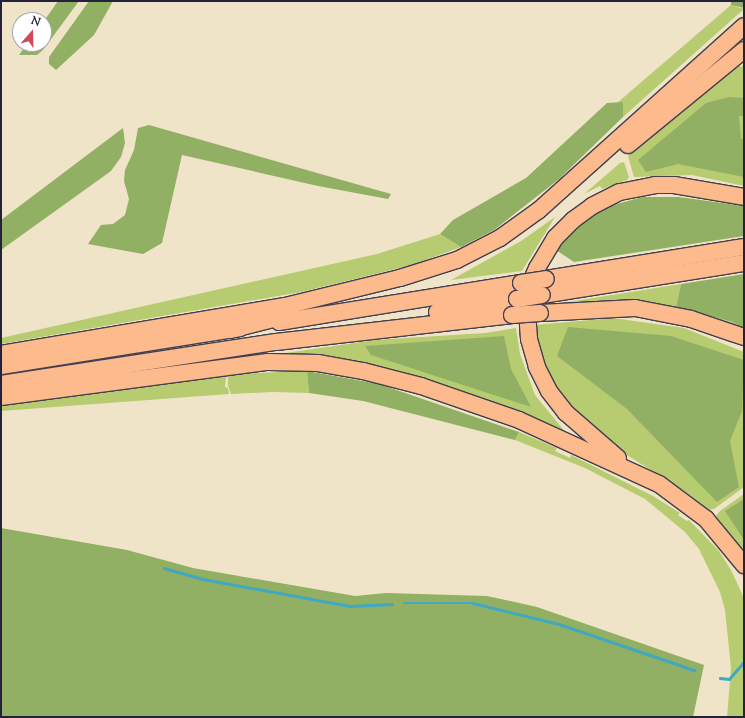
<!DOCTYPE html>
<style>
body{margin:0}
#map{position:relative;width:745px;height:718px;overflow:hidden;background:#f0e4c8;font-family:"Sorts Mill Goudy",serif}
div>[style]{position:absolute}
.green>*{inset:0;background:#b7cc71}
.forest>*{inset:0;background:#91b063}
.stream>*{height:2.5px;margin:-1.25px;padding:0 1.25px;transform-origin:1.25px;border-radius:1.25px;background:#41a8c1}
.roads{filter:drop-shadow(1px 0 #413f50) drop-shadow(-1px 0 #413f50) drop-shadow(0 1px #413f50) drop-shadow(0 -1px #413f50)}
.motorway>*{height:16px;margin:-8px;padding:0 8px;transform-origin:8px;border-radius:8px;background:#fcba8d}
.bridges{filter:drop-shadow(1px 0 #413f50) drop-shadow(-1px 0 #413f50) drop-shadow(0 1px #413f50) drop-shadow(0 -1px #413f50)}
.motorway-bridge>*{height:16px;margin:-8px;padding:0 8px;transform-origin:8px;border-radius:8px;background:#fcba8d}
span{translate:-50% -50%;white-space:nowrap;text-align:center;line-height:1.15;-webkit-text-stroke:3px #fff;paint-order:stroke}
.frame{position:absolute;inset:0;border:2px solid #22223b;pointer-events:none}
.north{position:absolute;left:12px;top:12px;width:40px;height:40px;box-sizing:border-box;background:#fff;border:1px solid #a7a7b1;border-radius:50%;rotate:20deg;font-size:11px;font-weight:700;line-height:16px;text-align:center;color:#22223b}
.north::after{content:'';display:block;margin:auto;width:14px;height:18px;background:#d1495b;clip-path:polygon(50% 0,100% 100%,50% 72%,0 100%)}
</style>
<div id="map">
<div class="green">
<div style="clip-path:polygon(731px 5px,744px 9px,623px 117px,623px 103px,617px 103px)"></div>
<div style="clip-path:polygon(738px 65px,741px 67px,744px 65px,744px 186px,692px 175px,634px 177px,628px 156px)"></div>
<div style="clip-path:polygon(624px 162px,629px 177px,627px 180px,602px 189px,600px 186px,584px 194px,620px 163px)"></div>
<div style="clip-path:polygon(555px 217px,522px 271px,451px 280px,521px 241px)"></div>
<div style="clip-path:polygon(440px 234px,461px 247px,412px 265px,301px 292px,1px 344px,1px 338px,377px 254px)"></div>
<div style="clip-path:polygon(681px 284px,676px 307px,733px 322px,744px 329px,722px 324px,543px 306px)"></div>
<div style="clip-path:polygon(613px 318px,684px 328px,744px 352px,744px 487px,714px 509px,708px 510px,686px 492px,598px 437px,547px 381px,534px 325px)"></div>
<div style="clip-path:polygon(516px 328px,520px 354px,535px 395px,567px 434px,476px 396px,368px 363px,309px 355px,272px 355px,375px 340px,485px 333px)"></div>
<div style="clip-path:polygon(307px 371px,309px 393px,273px 392px,231px 394px,228px 386px,228px 374px)"></div>
<div style="clip-path:polygon(226px 376px,225px 387px,228px 388px,229px 394px,1px 411px,1px 401px)"></div>
<div style="clip-path:polygon(519px 432px,557px 448px,555px 451px,570px 458px,571px 455px,653px 496px,680px 513px,678px 515px,687px 521px,689px 520px,719px 551px,731px 570px,744px 598px,744px 717px,727px 717px,731px 668px,725px 610px,720px 592px,699px 549px,685px 532px,645px 499px,585px 468px,515px 440px)"></div>
<div style="clip-path:polygon(744px 494px,744px 557px,714px 518px,720px 511px)"></div>
</div>
<div class="forest">
<div style="clip-path:polygon(58px 1px,79px 1px,43px 50px,37px 55px,19px 55px,27px 44px,44px 44px,44px 21px)"></div>
<div style="clip-path:polygon(89px 1px,113px 1px,94px 35px,56px 70px,49px 64px,49px 57px)"></div>
<div style="clip-path:polygon(731px 1px,744px 1px,744px 8px,731px 5px)"></div>
<div style="clip-path:polygon(729px 97px,744px 98px,744px 116px,739px 116px,741px 139px,744px 139px,744px 177px,678px 164px,646px 172px,638px 160px,706px 103px)"></div>
<div style="clip-path:polygon(623px 102px,623px 117px,559px 179px,494px 230px,461px 247px,440px 234px,453px 220px,526px 178px,607px 103px)"></div>
<div style="clip-path:polygon(149px 125px,391px 194px,388px 199px,318px 186px,182px 155px,162px 243px,143px 254px,88px 244px,101px 225px,113px 224px,125px 215px,129px 199px,124px 181px,125px 170px,134px 150px,138px 128px)"></div>
<div style="clip-path:polygon(123px 128px,125px 143px,121px 157px,111px 171px,1px 250px,1px 220px)"></div>
<div style="clip-path:polygon(643px 197px,679px 197px,744px 206px,744px 236px,574px 262px,556px 250px,585px 221px,609px 206px)"></div>
<div style="clip-path:polygon(744px 274px,744px 329px,733px 322px,676px 307px,681px 284px)"></div>
<div style="clip-path:polygon(568px 327px,671px 336px,744px 360px,742px 411px,730px 441px,739px 487px,717px 502px,627px 409px,557px 356px)"></div>
<div style="clip-path:polygon(504px 336px,511px 369px,531px 407px,371px 355px,365px 346px)"></div>
<div style="clip-path:polygon(307px 371px,379px 384px,519px 432px,515px 440px,363px 401px,309px 393px)"></div>
<div style="clip-path:polygon(744px 499px,744px 540px,725px 511px)"></div>
<div style="clip-path:polygon(1px 528px,127px 550px,193px 568px,355px 596px,386px 593px,487px 596px,537px 607px,704px 665px,693px 717px,1px 717px)"></div>
</div>
<div class="stream">
<div style="left:164px;top:568px;width:41px;rotate:15.8deg"></div>
<div style="left:203px;top:579px;width:149px;rotate:10.4deg"></div>
<div style="left:350px;top:606px;width:42px;rotate:-2.7deg"></div>
<div style="left:404px;top:603px;width:69px"></div>
<div style="left:473px;top:603px;width:89px;rotate:13.7deg"></div>
<div style="left:559px;top:624px;width:143px;rotate:18.8deg"></div>
<div style="left:720px;top:678px;width:9px;rotate:6deg"></div>
<div style="left:729px;top:679px;width:23px;rotate:-49deg"></div>
</div>
<div class="roads">
<div class="motorway">
<div style="left:628px;top:145px;width:150px;rotate:-39.3deg"></div>
<div style="left:546px;top:279px;width:201px;rotate:-9.2deg"></div>
<div style="left:542px;top:295px;width:205px;rotate:-9deg"></div>
<div style="left:437px;top:312px;width:81px;rotate:-9.2deg"></div>
<div style="left:540px;top:313px;width:95px;rotate:-3deg"></div>
<div style="left:635px;top:308px;width:57px;rotate:11.1deg"></div>
<div style="left:691px;top:319px;width:56px;rotate:18.8deg"></div>
<div style="left:279px;top:322px;width:245px;rotate:-9.2deg"></div>
<div style="left:230px;top:330px;width:61px;rotate:-14.3deg"></div>
<div style="left:1px;top:354px;width:288px;rotate:-9.6deg"></div>
<div style="left:285px;top:306px;width:118px;rotate:-13.7deg"></div>
<div style="left:400px;top:278px;width:60px;rotate:-17.5deg"></div>
<div style="left:457px;top:260px;width:48px;rotate:-27.1deg"></div>
<div style="left:500px;top:238px;width:48px;rotate:-35.7deg"></div>
<div style="left:539px;top:210px;width:275px;rotate:-41.9deg"></div>
<div style="left:1px;top:366px;width:242px;rotate:-9deg"></div>
<div style="left:1px;top:384px;width:278px;rotate:-8.7deg"></div>
<div style="left:276px;top:342px;width:238px;rotate:-6.5deg"></div>
<div style="left:1px;top:397px;width:269px;rotate:-7.5deg"></div>
<div style="left:268px;top:362px;width:50px;rotate:1.1deg"></div>
<div style="left:318px;top:363px;width:46px;rotate:10.1deg"></div>
<div style="left:363px;top:371px;width:60px;rotate:14.5deg"></div>
<div style="left:421px;top:386px;width:104px;rotate:19.1deg"></div>
<div style="left:519px;top:420px;width:154px;rotate:24.6deg"></div>
<div style="left:659px;top:484px;width:59px;rotate:36.7deg"></div>
<div style="left:706px;top:519px;width:60px;rotate:50.4deg"></div>
<div style="left:618px;top:458px;width:69px;rotate:-139.1deg"></div>
<div style="left:566px;top:413px;width:28px;rotate:-128deg"></div>
<div style="left:549px;top:391px;width:27px;rotate:-117deg"></div>
<div style="left:537px;top:367px;width:29px;rotate:-106deg"></div>
<div style="left:529px;top:339px;width:30px;rotate:-94deg"></div>
<div style="left:527px;top:309px;width:23px;rotate:-85deg"></div>
<div style="left:529px;top:286px;width:20px;rotate:-66deg"></div>
<div style="left:537px;top:268px;width:35px;rotate:-59deg"></div>
<div style="left:555px;top:238px;width:25px;rotate:-45deg"></div>
<div style="left:573px;top:220px;width:24px;rotate:-36deg"></div>
<div style="left:592px;top:206px;width:31px;rotate:-27deg"></div>
<div style="left:620px;top:192px;width:36px;rotate:-11deg"></div>
<div style="left:655px;top:185px;width:19px"></div>
<div style="left:674px;top:185px;width:71px;rotate:9.7deg"></div>
</div>
</div>
<div class="bridges">
<div class="motorway-bridge">
<div style="left:521px;top:283px;width:25px;rotate:-9deg"></div>
<div style="left:517px;top:299px;width:25px;rotate:-9deg"></div>
<div style="left:512px;top:315px;width:28px;rotate:-4deg"></div>
</div>
</div>
<div class="frame"></div>
<div class="north">N</div>
</div>
